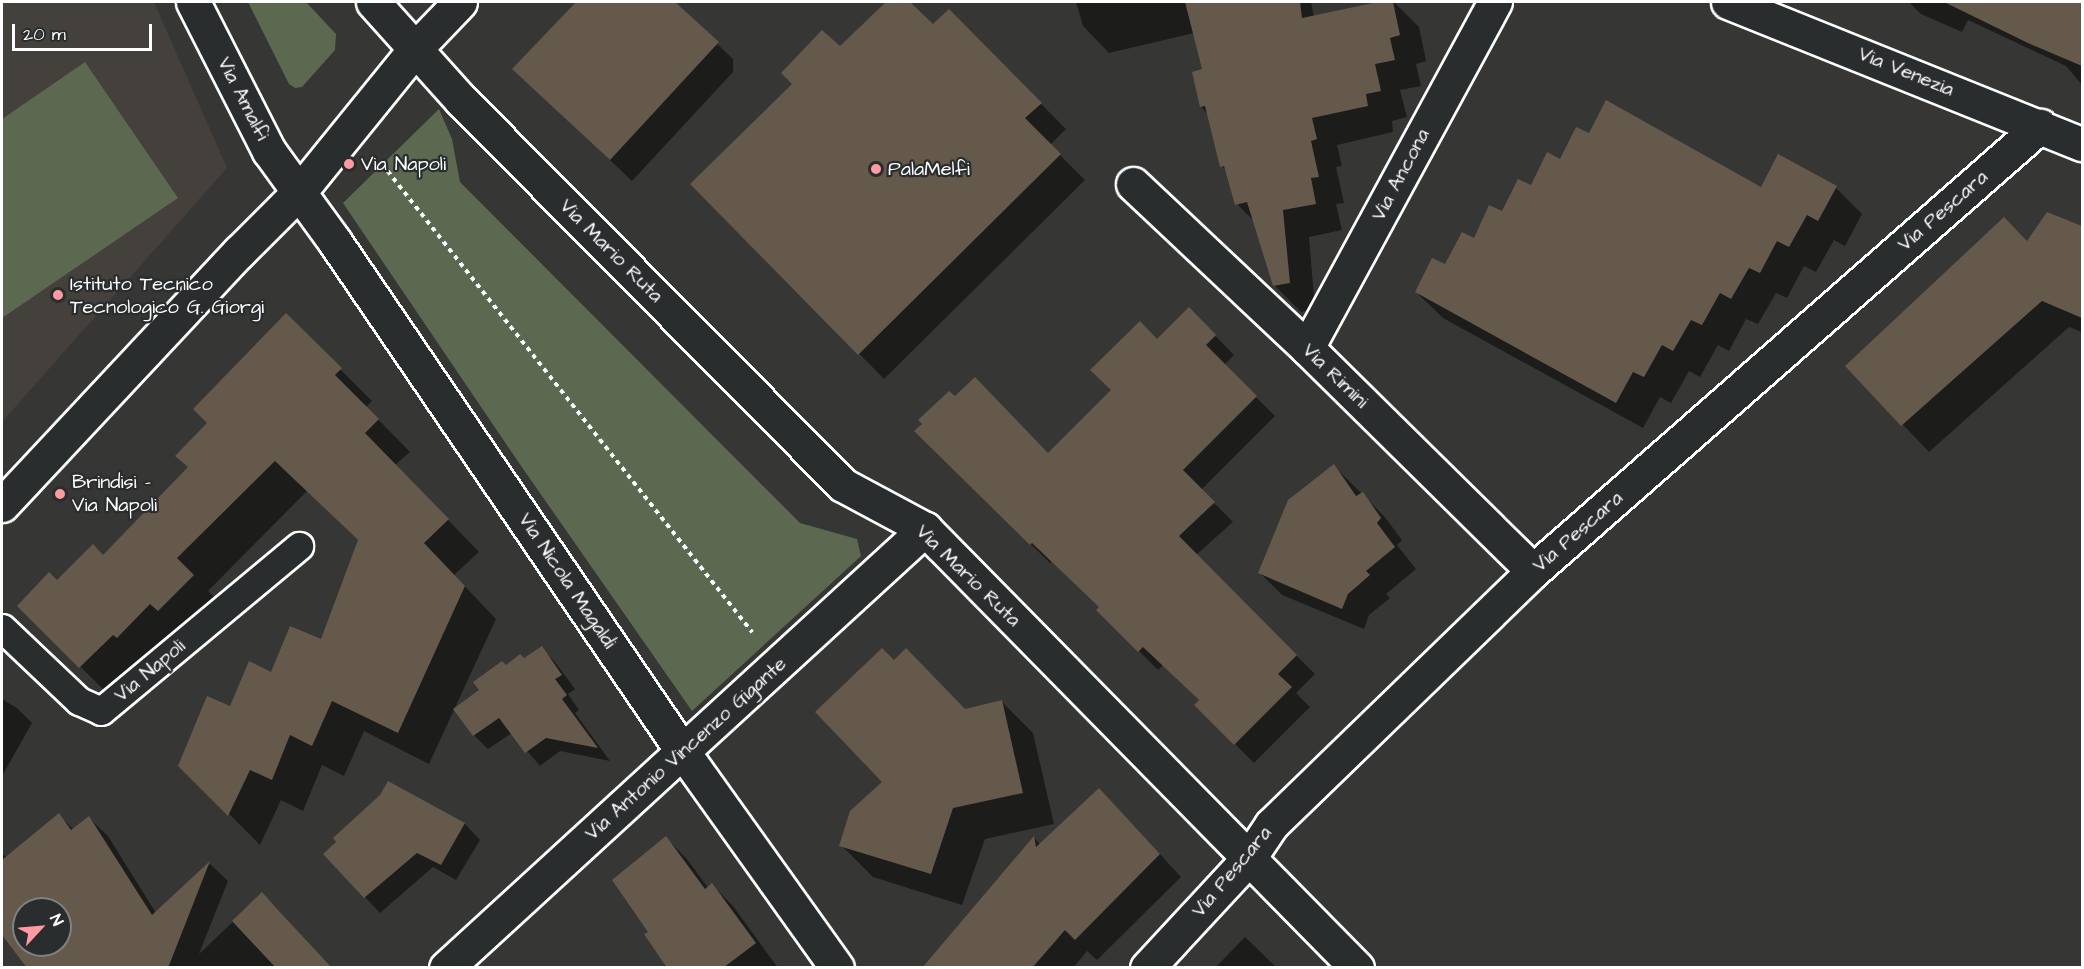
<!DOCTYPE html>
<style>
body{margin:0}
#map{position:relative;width:2084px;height:969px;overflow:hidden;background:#363634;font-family:"Architects Daughter",sans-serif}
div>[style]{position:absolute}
.built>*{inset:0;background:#44403b}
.green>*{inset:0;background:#5c6850}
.shadow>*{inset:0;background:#0007}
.building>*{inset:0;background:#65594c}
.path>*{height:4px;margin-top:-2px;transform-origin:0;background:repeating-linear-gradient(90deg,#fff 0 4.5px,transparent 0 9px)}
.roads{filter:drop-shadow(2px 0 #fff) drop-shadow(-2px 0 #fff) drop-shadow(0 2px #fff) drop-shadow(0 -2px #fff)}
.lane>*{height:27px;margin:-13.5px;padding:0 13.5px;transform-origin:13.5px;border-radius:13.5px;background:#2a2d2e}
.street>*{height:33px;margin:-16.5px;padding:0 16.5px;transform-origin:16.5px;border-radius:16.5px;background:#2a2d2e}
.dots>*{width:16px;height:16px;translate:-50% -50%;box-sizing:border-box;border:3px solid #2a2d2e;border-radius:50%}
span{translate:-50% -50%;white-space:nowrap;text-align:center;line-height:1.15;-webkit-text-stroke:4.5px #2a2d2e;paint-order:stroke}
.street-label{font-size:20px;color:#fff}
.poi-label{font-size:20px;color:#fff}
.left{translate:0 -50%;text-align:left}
.frame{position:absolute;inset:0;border:3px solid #fff;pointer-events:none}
.north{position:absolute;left:12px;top:897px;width:60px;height:60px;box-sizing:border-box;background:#2a2d2e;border:2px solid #7f8182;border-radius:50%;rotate:64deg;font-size:16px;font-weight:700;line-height:24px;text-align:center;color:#fff}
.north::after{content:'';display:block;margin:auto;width:21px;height:27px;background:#ff9aa2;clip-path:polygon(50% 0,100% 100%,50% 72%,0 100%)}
.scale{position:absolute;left:12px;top:24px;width:140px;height:27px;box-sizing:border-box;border:3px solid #fff;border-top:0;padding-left:8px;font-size:18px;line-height:21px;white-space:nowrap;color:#fff;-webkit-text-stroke:4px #2a2d2e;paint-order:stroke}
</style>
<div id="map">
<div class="built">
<div style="clip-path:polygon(2px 2px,154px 2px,227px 168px,2px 422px)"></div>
</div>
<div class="green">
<div style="clip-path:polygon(248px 2px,306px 2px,336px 34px,335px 50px,302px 87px,295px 88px,289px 84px)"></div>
<div style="clip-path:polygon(85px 62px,178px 198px,2px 318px,2px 119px)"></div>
<div style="clip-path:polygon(439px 109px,452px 139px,460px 182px,800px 523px,857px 539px,861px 556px,692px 711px,519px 463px,343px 203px)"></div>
</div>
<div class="shadow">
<div style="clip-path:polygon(578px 2px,673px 2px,733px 59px,733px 72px,632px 181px,514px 69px)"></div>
<div style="clip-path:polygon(888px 2px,908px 2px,933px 26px,957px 19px,1066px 129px,1050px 145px,1085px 180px,884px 379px,693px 184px)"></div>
<div style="clip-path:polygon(1076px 2px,1311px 2px,1314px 17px,1394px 2px,1419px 27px,1426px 61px,1416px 64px,1421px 86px,1400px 90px,1407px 117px,1392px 121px,1393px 132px,1337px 145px,1342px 166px,1336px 167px,1344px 203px,1336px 204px,1342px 230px,1309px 237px,1315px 309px,1301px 312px,1274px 285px,1255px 222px,1237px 204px,1228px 172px,1222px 166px,1208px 114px,1201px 107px,1204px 70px,1194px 33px,1109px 53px,1083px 26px)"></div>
<div style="clip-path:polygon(1909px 2px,2082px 2px,2082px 85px,2066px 66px,1968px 20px,1962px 32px,1921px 14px)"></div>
<div style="clip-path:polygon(1590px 135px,1762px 189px,1836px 188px,1862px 214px,1845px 246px,1834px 240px,1816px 272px,1804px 266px,1787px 298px,1776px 293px,1758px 324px,1746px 319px,1729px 351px,1718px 345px,1700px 377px,1689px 371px,1671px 403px,1660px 397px,1643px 428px,1443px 318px,1416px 292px)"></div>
<div style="clip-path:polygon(2047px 214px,2082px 228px,2082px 332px,2069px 327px,1929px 452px,1847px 366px,2028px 243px)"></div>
<div style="clip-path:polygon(1189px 309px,1234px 355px,1224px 365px,1275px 416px,1201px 490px,1233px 522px,1196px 555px,1315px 674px,1296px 693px,1310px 707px,1254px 763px,1196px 705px,1200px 701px,1163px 665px,1158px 670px,1098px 610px,1101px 607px,1052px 561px,1050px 563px,916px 431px,1049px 455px)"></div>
<div style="clip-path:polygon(286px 315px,372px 401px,366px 407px,410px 452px,395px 465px,479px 552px,454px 575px,496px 619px,429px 764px,364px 731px,344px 776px,322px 765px,303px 811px,281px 800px,260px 845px,180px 765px,231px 708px,272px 674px,322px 641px,359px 541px,307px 491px,208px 591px,224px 607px,112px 698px,19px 606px,103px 556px,189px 467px,209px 423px)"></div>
<div style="clip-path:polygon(1334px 466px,1384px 516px,1402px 540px,1397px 545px,1416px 569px,1386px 594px,1390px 598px,1369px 615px,1364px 629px,1282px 595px,1260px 573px)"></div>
<div style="clip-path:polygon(541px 648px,555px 662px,575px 689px,568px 694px,579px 710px,575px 713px,610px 761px,560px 751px,540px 766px,512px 733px,488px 749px,474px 735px,481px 691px,506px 667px,525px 660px)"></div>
<div style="clip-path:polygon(895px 662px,965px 710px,1002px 702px,1033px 733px,1054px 824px,985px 839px,962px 905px,873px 877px,841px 845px,884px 782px)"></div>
<div style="clip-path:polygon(2px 699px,17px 708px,32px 723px,2px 776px)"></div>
<div style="clip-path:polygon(389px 783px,465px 824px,480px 840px,456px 880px,433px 867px,380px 913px,365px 897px,381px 796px)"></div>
<div style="clip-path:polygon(1121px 812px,1181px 877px,1097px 960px,1087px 951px,1073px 968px,927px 968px,1034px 838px,1041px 845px)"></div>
<div style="clip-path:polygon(evenodd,59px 815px,74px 830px,89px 818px,108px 836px,156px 913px,210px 864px,228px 881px,199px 954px,262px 894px,326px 968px,30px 968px,2px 932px,2px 853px,7px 858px,59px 815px,24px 909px,60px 909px,60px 945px,24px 945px,24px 909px)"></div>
<div style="clip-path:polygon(666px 838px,687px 859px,708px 888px,712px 885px,733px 906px,778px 968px,661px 968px,667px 963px,650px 932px)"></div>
<div style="clip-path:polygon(1245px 937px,1277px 968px,1215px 968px)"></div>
</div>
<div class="building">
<div style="clip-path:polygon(576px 2px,675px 2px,719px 42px,610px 160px,512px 69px)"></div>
<div style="clip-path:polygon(886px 2px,910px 2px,933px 24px,949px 9px,1042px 103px,1025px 118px,1061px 154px,858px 355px,690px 184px,792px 84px,781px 73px,822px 30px,840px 46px)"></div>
<div style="clip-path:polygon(1185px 2px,1300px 2px,1302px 18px,1378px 2px,1393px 2px,1400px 35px,1390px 38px,1395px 60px,1375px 64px,1381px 91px,1366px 94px,1368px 106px,1312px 118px,1317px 139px,1311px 141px,1319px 177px,1311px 178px,1316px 204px,1283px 210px,1290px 283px,1273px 286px,1247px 202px,1235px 205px,1224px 166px,1220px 167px,1205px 106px,1200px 107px,1192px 72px,1202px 69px)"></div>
<div style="clip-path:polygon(1944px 2px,2082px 2px,2082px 66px,2030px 44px)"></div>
<div style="clip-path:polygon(1606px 100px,1761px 187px,1778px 154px,1837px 186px,1818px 221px,1807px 215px,1789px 247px,1777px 241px,1760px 273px,1749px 268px,1731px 299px,1720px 293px,1702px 325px,1691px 320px,1673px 351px,1662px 345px,1644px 377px,1633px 372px,1616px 403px,1415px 292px,1432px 258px,1445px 264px,1462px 232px,1474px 238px,1489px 205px,1502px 211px,1518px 179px,1531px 185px,1547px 152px,1560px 159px,1576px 127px,1589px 133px)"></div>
<div style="clip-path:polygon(2047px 212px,2082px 226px,2082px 318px,2042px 301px,1901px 426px,1845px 366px,2004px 217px,2027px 241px)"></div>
<div style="clip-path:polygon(1189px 307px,1216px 335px,1206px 345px,1257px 396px,1183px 470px,1215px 502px,1179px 536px,1297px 655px,1278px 674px,1292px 687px,1234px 745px,1194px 705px,1199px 700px,1143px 647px,1138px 652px,1096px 610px,1099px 607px,1032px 543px,1030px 545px,914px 431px,922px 424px,918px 420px,949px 391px,955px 396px,975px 377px,1048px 453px,1111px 390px,1090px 370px,1140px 321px,1157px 339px)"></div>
<div style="clip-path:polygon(286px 313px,342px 368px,335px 375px,379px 419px,365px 433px,449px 519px,424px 543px,465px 586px,398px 733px,332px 701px,312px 746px,290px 735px,272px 780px,250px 770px,228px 816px,178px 766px,207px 696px,230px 706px,249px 661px,271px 672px,290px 626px,321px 639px,358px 540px,275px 461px,177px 558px,194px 575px,158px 611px,150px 604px,117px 638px,113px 635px,79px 668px,17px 606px,49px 572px,57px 580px,93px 544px,103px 555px,188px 467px,175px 456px,207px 423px,193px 409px)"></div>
<div style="clip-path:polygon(1334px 464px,1356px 496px,1363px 492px,1381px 518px,1377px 523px,1395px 547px,1366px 571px,1370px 575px,1348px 594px,1342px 609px,1258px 573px,1288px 500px)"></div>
<div style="clip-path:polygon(542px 646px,562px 675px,555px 679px,567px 695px,562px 699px,598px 748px,546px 738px,525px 753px,499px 718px,473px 736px,453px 709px,479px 690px,473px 682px,502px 661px,506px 665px,520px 654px,524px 658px)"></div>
<div style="clip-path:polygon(882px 648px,894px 660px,906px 648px,965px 709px,1002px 700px,1023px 793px,953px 808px,931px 874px,839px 846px,850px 811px,882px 782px,815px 712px)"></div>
<div style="clip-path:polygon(388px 781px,465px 823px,441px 865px,417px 853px,364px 898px,323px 854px,336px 842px,333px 838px,380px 795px)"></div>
<div style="clip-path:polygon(1099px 788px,1160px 854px,1075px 940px,1065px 930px,1032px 968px,922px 968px,1034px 836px,1036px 847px)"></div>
<div style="clip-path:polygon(evenodd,59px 813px,71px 830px,89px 816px,152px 915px,210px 861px,168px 968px,27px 968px,2px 935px,2px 860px,59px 813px,24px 909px,60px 909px,60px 945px,24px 945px,24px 909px)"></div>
<div style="clip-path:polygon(666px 836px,705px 889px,712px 883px,756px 943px,723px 968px,667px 968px,644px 934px,648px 932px,612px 880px)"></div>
<div style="clip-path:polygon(262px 892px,277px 909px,332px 968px,276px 968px,232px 921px)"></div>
</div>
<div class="path">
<div style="left:382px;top:164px;width:597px;rotate:51.67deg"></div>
</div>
<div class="roads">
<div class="lane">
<div style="left:2px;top:628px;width:106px;rotate:43.5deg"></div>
<div style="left:79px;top:701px;width:24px;rotate:24deg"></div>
<div style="left:101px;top:711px;width:258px;rotate:-39.8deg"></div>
</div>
<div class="street">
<div style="left:193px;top:2px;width:167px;rotate:63deg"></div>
<div style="left:269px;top:151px;width:112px;rotate:54deg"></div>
<div style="left:335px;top:242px;width:617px;rotate:55.69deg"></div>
<div style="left:683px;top:752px;width:265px;rotate:54.5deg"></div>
<div style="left:373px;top:2px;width:132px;rotate:48.1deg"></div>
<div style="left:461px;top:100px;width:542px;rotate:45.22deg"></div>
<div style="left:843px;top:485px;width:93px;rotate:28.2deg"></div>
<div style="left:925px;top:529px;width:616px;rotate:45.46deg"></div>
<div style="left:1728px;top:2px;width:381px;rotate:21.9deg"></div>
<div style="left:1133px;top:184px;width:239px;rotate:43.3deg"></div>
<div style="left:1307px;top:348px;width:317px;rotate:44.6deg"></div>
<div style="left:1307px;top:348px;width:394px;rotate:-61.5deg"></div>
<div style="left:2px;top:505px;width:347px;rotate:-46.9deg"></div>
<div style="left:239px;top:252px;width:86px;rotate:-45deg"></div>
<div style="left:300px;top:191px;width:183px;rotate:-51deg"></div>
<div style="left:415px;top:49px;width:65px;rotate:-46.2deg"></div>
<div style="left:446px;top:968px;width:650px;rotate:-42.51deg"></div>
<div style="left:1147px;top:968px;width:150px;rotate:-47.2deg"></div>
<div style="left:1249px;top:858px;width:40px;rotate:-56deg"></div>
<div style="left:1271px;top:825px;width:365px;rotate:-44.1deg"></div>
<div style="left:1533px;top:571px;width:675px;rotate:-41.27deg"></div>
</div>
</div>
<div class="dots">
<div style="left:349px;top:164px;background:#ff9aa2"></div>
<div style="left:876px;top:169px;background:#ff9aa2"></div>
<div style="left:58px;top:295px;background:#ff9aa2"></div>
<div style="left:60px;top:494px;background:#ff9aa2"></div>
</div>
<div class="street-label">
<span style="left:1906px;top:72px;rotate:22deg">Via Venezia</span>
<span style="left:243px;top:99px;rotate:63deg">Via Amalfi</span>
<span style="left:1401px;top:175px;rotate:-62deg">Via Ancona</span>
<span style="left:1943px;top:211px;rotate:-41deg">Via Pescara</span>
<span style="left:611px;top:251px;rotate:45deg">Via Mario Ruta</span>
<span style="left:1335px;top:376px;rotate:44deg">Via Rimini</span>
<span style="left:1578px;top:532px;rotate:-41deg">Via Pescara</span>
<span style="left:968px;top:576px;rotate:44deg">Via Mario Ruta</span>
<span style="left:567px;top:581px;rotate:56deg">Via Nicola Magaldi</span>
<span style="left:150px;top:671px;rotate:-40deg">Via Napoli</span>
<span style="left:686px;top:749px;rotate:-42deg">Via Antonio Vincenzo Gigante</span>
<span style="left:1232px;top:872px;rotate:-50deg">Via Pescara</span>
</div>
<div class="poi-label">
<span class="left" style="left:361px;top:164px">Via Napoli</span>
<span class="left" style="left:888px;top:169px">PalaMelfi</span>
<span class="left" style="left:70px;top:296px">Istituto Tecnico<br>Tecnologico G. Giorgi</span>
<span class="left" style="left:72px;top:494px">Brindisi -<br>Via Napoli</span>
</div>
<div class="frame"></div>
<div class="north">N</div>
<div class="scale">20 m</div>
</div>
